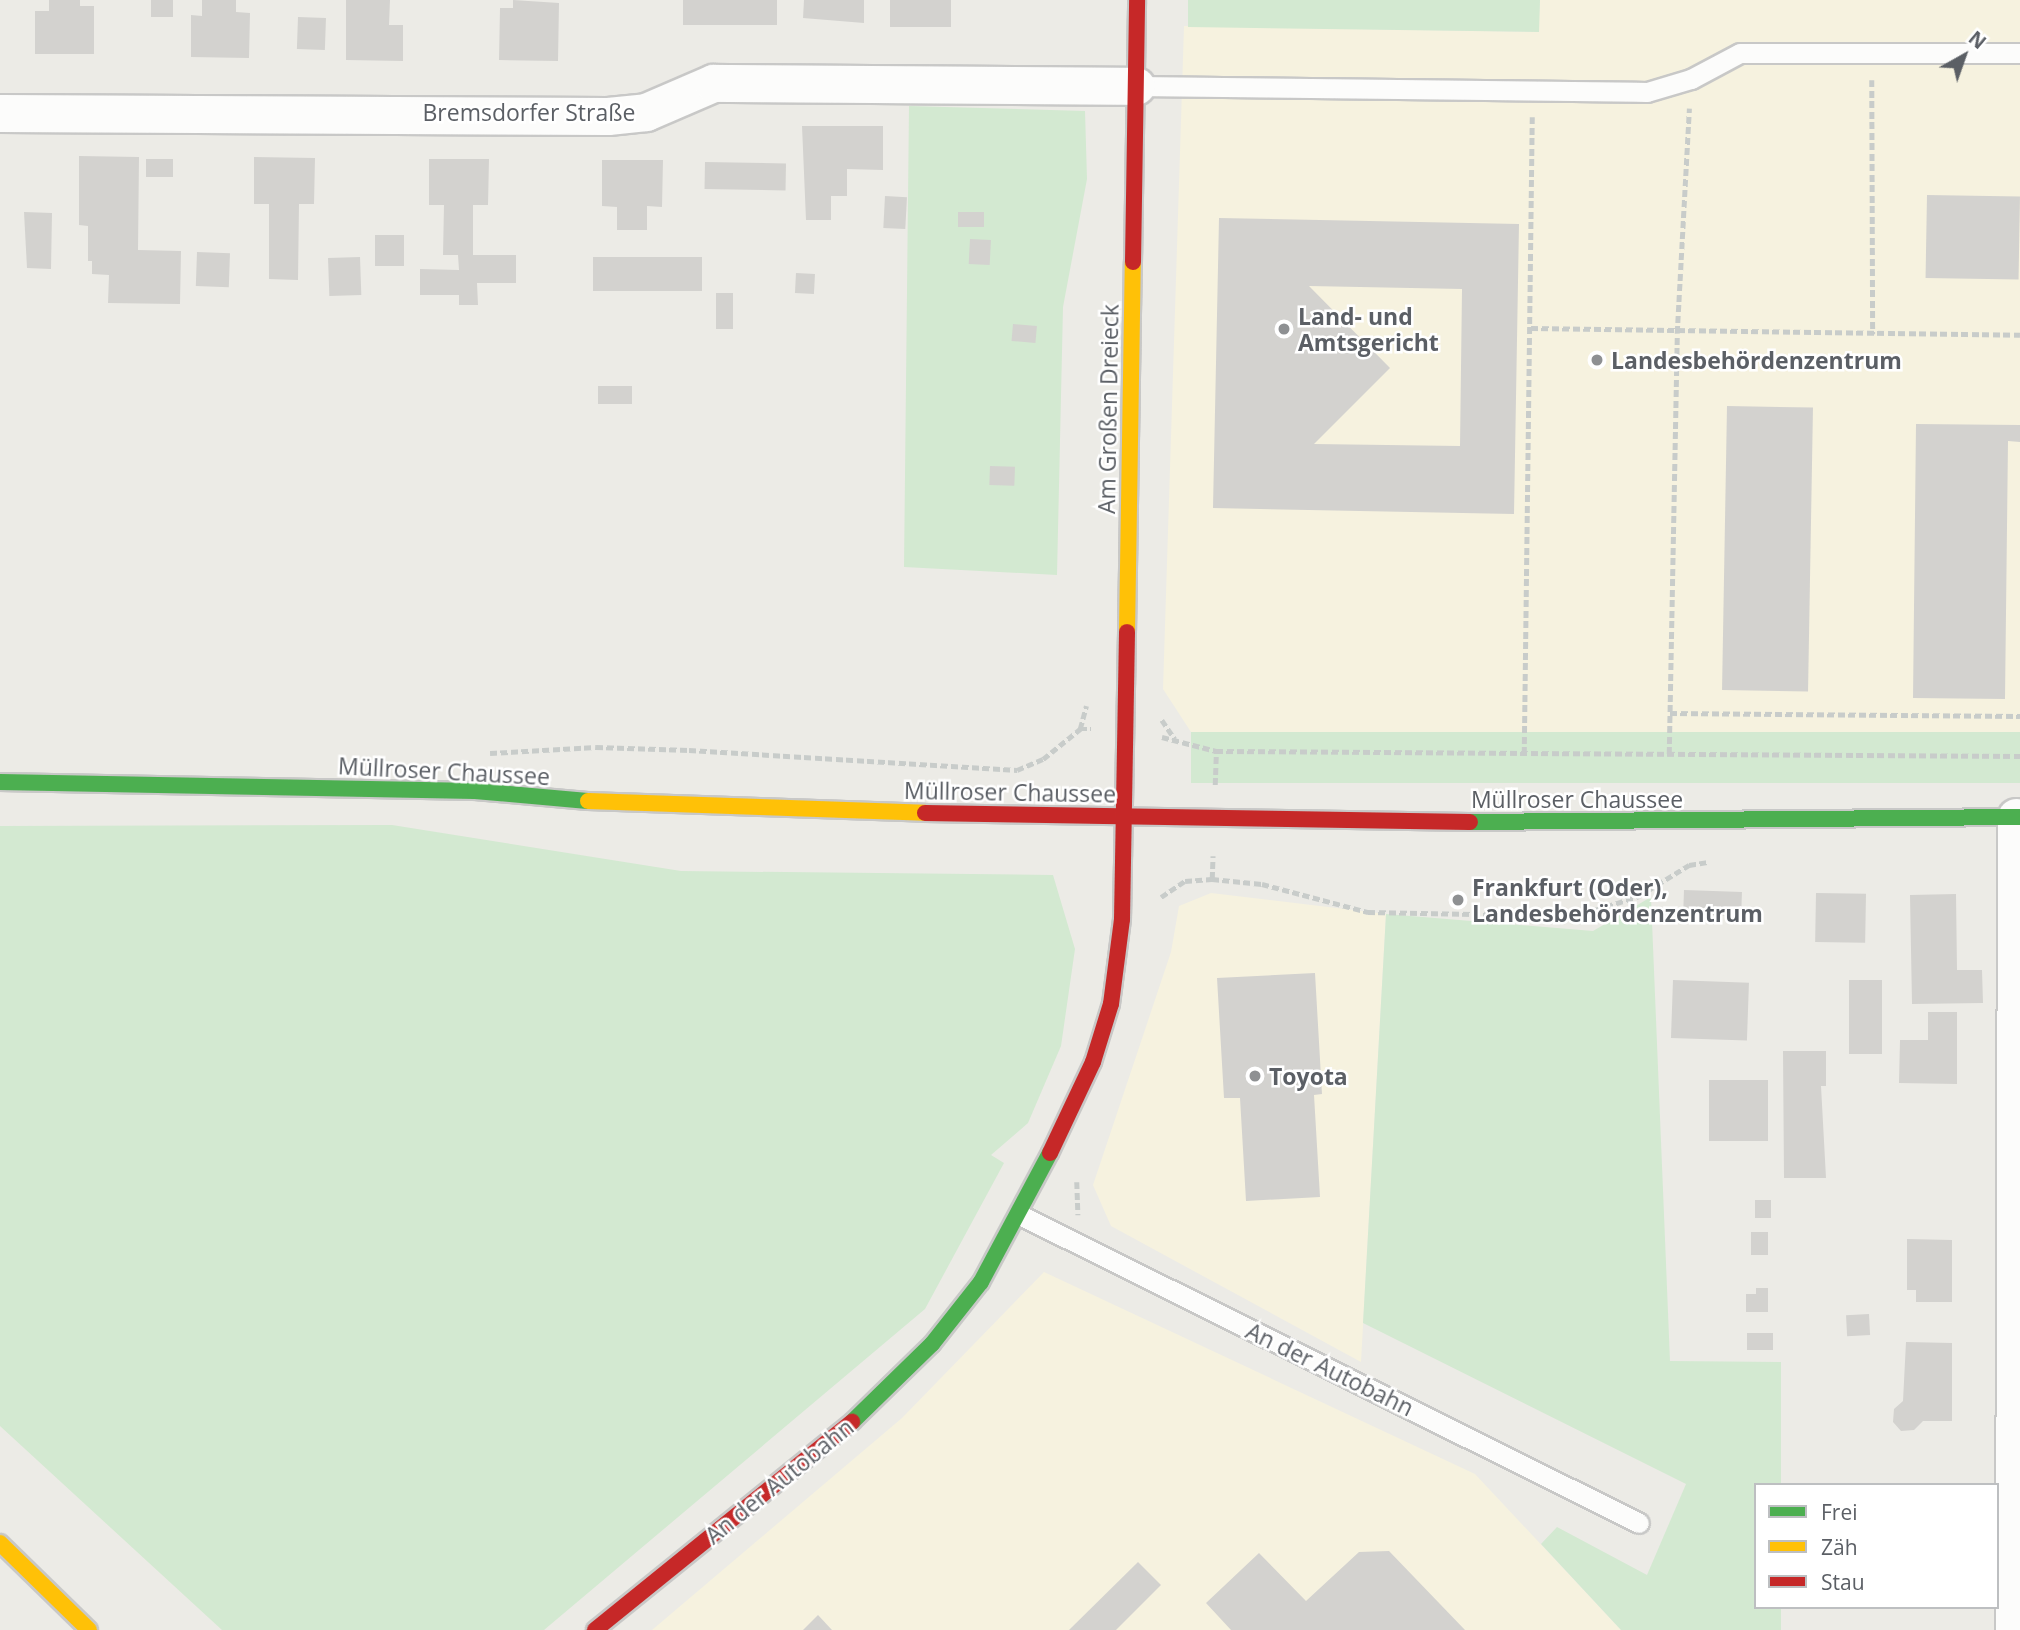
<!DOCTYPE html>
<meta charset="utf-8">
<style>
body{margin:0}
#map{position:relative;width:2020px;height:1630px;overflow:hidden;background:#ecebe6;font-family:"Open Sans",sans-serif}
div>[style]{position:absolute}
.commercial>*{inset:0;background:#f6f2df}
.green>*{inset:0;background:#d3e9d1;transform-origin:0 0}
.building>*{inset:0;background:#d3d2cf;transform-origin:0 0}
.path>*{height:4.5px;margin-top:-2.25px;transform-origin:0;background:repeating-linear-gradient(90deg,#c8ccca 0 7px,transparent 0 10.5px)}
.roads{filter:drop-shadow(2px 0 #c8c8c7) drop-shadow(-2px 0 #c8c8c7) drop-shadow(0 2px #c8c8c7) drop-shadow(0 -2px #c8c8c7)}
.lane>*{height:19px;margin:-9.5px;padding:0 9.5px;transform-origin:9.5px;border-radius:9.5px;background:#fcfcfb}
.street>*{height:37px;margin:-18.5px;padding:0 18.5px;transform-origin:18.5px;border-radius:18.5px;background:#fcfcfb}
.fast>*{height:16px;margin:-8px;padding:0 8px;transform-origin:8px;border-radius:8px;background:#4caf50}
.slow>*{height:16px;margin:-8px;padding:0 8px;transform-origin:8px;border-radius:8px;background:#ffc107}
.jam>*{height:16px;margin:-8px;padding:0 8px;transform-origin:8px;border-radius:8px;background:#c62828}
.dots>*{width:19px;height:19px;translate:-50% -50%;box-sizing:border-box;border:4px solid #fff;border-radius:50%}
span{translate:-50% -50%;white-space:nowrap;text-align:center;line-height:1.15;-webkit-text-stroke:5px #fff;paint-order:stroke}
.street-label{font-size:23px;color:#5b5f65}
.poi-label{font-size:23px;color:#5b5f65;font-weight:700}
.left{translate:0 -50%;text-align:left}
.legend{position:absolute;left:1754px;top:1483px;width:245px;height:126px;box-sizing:border-box;background:#fff;border:2px solid #bdbfc1;margin:0;padding:9px 12px;list-style:none;font-size:21px;color:#5b5f65}
.legend li{display:flex;align-items:center;gap:14px;height:35px}
.legend b{width:35px;border:2px solid #bdbfc1}
.north{position:absolute;left:1929px;top:21px;width:70px;height:70px;-webkit-text-stroke:5px #fff;paint-order:stroke;rotate:40deg;font-size:19px;font-weight:700;line-height:28px;text-align:center;color:#5b5f65}
.north::after{content:'';display:block;margin:auto;width:24px;height:32px;background:#5b5f65;clip-path:polygon(50% 0,100% 100%,50% 72%,0 100%)}
</style>
<div id="map">
<div class="commercial">
<div style="clip-path:polygon(1540px 0,2020px 0,2020px 739px,1191px 732px,1163px 689px,1184px 26px,1538px 32px)"></div>
<div style="clip-path:polygon(1211px 893px,1386px 914px,1361px 1362px,1111px 1226px,1093px 1185px,1171px 952px,1179px 906px)"></div>
<div style="clip-path:polygon(1044px 1272px,1475px 1474px,1621px 1630px,652px 1630px,902px 1418px)"></div>
</div>
<div class="green">
<div style="clip-path:polygon(1188px 0,1540px 0,1539px 32px,1188px 27px)"></div>
<div style="clip-path:polygon(909px 106px,1085px 111px,1087px 179px,1063px 307px,1057px 575px,904px 567px)"></div>
<div style="left:1191px;top:732px;width:829px;height:51px"></div>
<div style="clip-path:polygon(392px 825px,681px 871px,1053px 875px,1075px 949px,1061px 1046px,1028px 1123px,991px 1155px,1004px 1163px,925px 1309px,544px 1630px,222px 1630px,0 1426px,0 826px)"></div>
<div style="clip-path:polygon(1651px 897px,1670px 1361px,1781px 1362px,1781px 1485px,1756px 1485px,1756px 1607px,1781px 1607px,1781px 1630px,1621px 1630px,1541px 1544px,1557px 1527px,1647px 1575px,1686px 1484px,1363px 1323px,1386px 914px,1593px 931px)"></div>
</div>
<div class="building">
<div style="clip-path:polygon(49px 0,80px 0,80px 6px,94px 6px,94px 54px,35px 54px,35px 11px,49px 11px)"></div>
<div style="left:151px;top:0;width:22px;height:17px"></div>
<div style="clip-path:polygon(202px 0,236px 0,236px 12px,250px 13px,249px 58px,191px 57px,191px 15px,202px 16px)"></div>
<div style="clip-path:polygon(346px 0,390px 0,389px 25px,403px 25px,403px 61px,346px 60px)"></div>
<div style="clip-path:polygon(513px 0,559px 3px,558px 61px,499px 60px,500px 8px,513px 8px)"></div>
<div style="left:683px;top:0;width:94px;height:25px"></div>
<div style="clip-path:polygon(804px 0,864px 0,864px 23px,803px 18px)"></div>
<div style="left:890px;top:0;width:61px;height:27px"></div>
<div style="left:298px;top:17px;width:28px;height:32px;rotate:2deg"></div>
<div style="clip-path:polygon(802px 126px,883px 126px,883px 170px,847px 169px,847px 196px,831px 196px,831px 220px,806px 220px)"></div>
<div style="clip-path:polygon(79px 156px,139px 157px,138px 250px,181px 251px,180px 304px,108px 303px,109px 275px,92px 274px,92px 261px,88px 261px,88px 226px,79px 225px)"></div>
<div style="clip-path:polygon(254px 157px,315px 158px,314px 204px,299px 204px,298px 280px,269px 279px,269px 204px,254px 204px)"></div>
<div style="left:146px;top:159px;width:27px;height:18px"></div>
<div style="clip-path:polygon(429px 159px,489px 159px,488px 205px,473px 205px,473px 255px,516px 255px,516px 283px,477px 283px,478px 305px,459px 305px,459px 295px,420px 295px,420px 269px,459px 270px,458px 255px,443px 255px,444px 205px,429px 205px)"></div>
<div style="clip-path:polygon(602px 160px,663px 160px,662px 207px,647px 206px,647px 230px,617px 230px,617px 207px,602px 206px)"></div>
<div style="left:705px;top:162px;width:81px;height:27px;rotate:1deg"></div>
<div style="left:1927px;top:195px;width:93px;height:83px;rotate:1deg"></div>
<div style="left:885px;top:196px;width:22px;height:32px;rotate:3deg"></div>
<div style="clip-path:polygon(24px 212px,52px 213px,51px 269px,27px 268px)"></div>
<div style="left:958px;top:212px;width:26px;height:15px"></div>
<div style="clip-path:polygon(evenodd,1219px 218px,1519px 224px,1514px 514px,1213px 508px,1219px 218px,1309px 286px,1462px 289px,1460px 446px,1314px 444px,1390px 368px,1309px 286px)"></div>
<div style="left:375px;top:235px;width:29px;height:31px"></div>
<div style="left:970px;top:239px;width:21px;height:25px;rotate:3deg"></div>
<div style="left:197px;top:252px;width:33px;height:34px;rotate:2deg"></div>
<div style="left:360px;top:257px;width:38px;height:32px;rotate:88deg"></div>
<div style="left:593px;top:257px;width:109px;height:34px"></div>
<div style="left:796px;top:273px;width:19px;height:20px;rotate:3deg"></div>
<div style="left:716px;top:293px;width:17px;height:36px"></div>
<div style="left:1013px;top:324px;width:24px;height:17px;rotate:5deg"></div>
<div style="left:598px;top:386px;width:34px;height:18px"></div>
<div style="left:1727px;top:406px;width:86px;height:284px;rotate:1deg"></div>
<div style="clip-path:polygon(1916px 424px,2020px 425px,2020px 442px,2008px 441px,2005px 699px,1913px 698px)"></div>
<div style="left:990px;top:466px;width:25px;height:19px;rotate:2deg"></div>
<div style="left:1684px;top:890px;width:58px;height:24px;rotate:2deg"></div>
<div style="left:1816px;top:893px;width:50px;height:49px;rotate:1deg"></div>
<div style="clip-path:polygon(1956px 894px,1957px 970px,1982px 970px,1983px 1003px,1912px 1004px,1910px 895px)"></div>
<div style="clip-path:polygon(1315px 973px,1322px 1094px,1314px 1095px,1320px 1197px,1246px 1201px,1240px 1098px,1224px 1098px,1217px 978px)"></div>
<div style="left:1673px;top:980px;width:76px;height:58px;rotate:2deg"></div>
<div style="left:1849px;top:980px;width:33px;height:74px"></div>
<div style="clip-path:polygon(1928px 1012px,1957px 1012px,1957px 1084px,1899px 1083px,1900px 1040px,1928px 1040px)"></div>
<div style="clip-path:polygon(1783px 1051px,1826px 1051px,1826px 1086px,1821px 1086px,1826px 1178px,1784px 1178px)"></div>
<div style="left:1709px;top:1080px;width:59px;height:61px"></div>
<div style="left:1755px;top:1200px;width:16px;height:18px"></div>
<div style="left:1751px;top:1232px;width:17px;height:23px"></div>
<div style="clip-path:polygon(1907px 1239px,1952px 1240px,1952px 1302px,1916px 1302px,1916px 1290px,1907px 1290px)"></div>
<div style="clip-path:polygon(1756px 1288px,1768px 1288px,1768px 1312px,1746px 1312px,1746px 1294px,1756px 1294px)"></div>
<div style="left:1869px;top:1314px;width:21px;height:23px;rotate:87deg"></div>
<div style="left:1747px;top:1333px;width:26px;height:17px"></div>
<div style="clip-path:polygon(1906px 1342px,1952px 1343px,1952px 1421px,1923px 1421px,1914px 1430px,1901px 1431px,1893px 1422px,1894px 1409px,1903px 1401px)"></div>
<div style="clip-path:polygon(1389px 1551px,1465px 1630px,1231px 1630px,1206px 1603px,1259px 1553px,1306px 1601px,1359px 1552px)"></div>
<div style="clip-path:polygon(1138px 1562px,1161px 1585px,1116px 1630px,1069px 1630px)"></div>
<div style="clip-path:polygon(818px 1615px,832px 1630px,803px 1630px)"></div>
</div>
<div class="path">
<div style="left:1872px;top:80px;width:254px;rotate:89.8deg"></div>
<div style="left:1531px;top:328px;width:489px;rotate:0.8deg"></div>
<div style="left:1670px;top:713px;width:350px;rotate:0.5deg"></div>
<div style="left:1162px;top:720px;width:23px;rotate:56deg"></div>
<div style="left:1080px;top:729px;width:24px;rotate:-75deg"></div>
<div style="left:1162px;top:737px;width:56px;rotate:14.5deg"></div>
<div style="left:1216px;top:751px;width:804px;rotate:0.36deg"></div>
<div style="left:490px;top:753px;width:106px;rotate:-3.2deg"></div>
<div style="left:596px;top:747px;width:93px;rotate:1.8deg"></div>
<div style="left:689px;top:750px;width:329px;rotate:3.5deg"></div>
<div style="left:1017px;top:770px;width:28px;rotate:-23deg"></div>
<div style="left:1043px;top:759px;width:48px;rotate:-39deg"></div>
<div style="left:1080px;top:729px;width:11px"></div>
<div style="left:1524px;top:754px;width:637px;rotate:-89.28deg"></div>
<div style="left:1669px;top:754px;width:421px;rotate:-88.9deg"></div>
<div style="left:1677px;top:333px;width:225px;rotate:-86.9deg"></div>
<div style="left:1215px;top:785px;width:34px;rotate:-88deg"></div>
<div style="left:1212px;top:879px;width:50px;rotate:5.7deg"></div>
<div style="left:1262px;top:884px;width:110px;rotate:14.8deg"></div>
<div style="left:1368px;top:912px;width:208px;rotate:1.1deg"></div>
<div style="left:1576px;top:916px;width:66px;rotate:-17.6deg"></div>
<div style="left:1639px;top:896px;width:59px;rotate:-31.8deg"></div>
<div style="left:1689px;top:865px;width:20px;rotate:-9deg"></div>
<div style="left:1161px;top:897px;width:29px;rotate:-34deg"></div>
<div style="left:1185px;top:881px;width:27px;rotate:-4deg"></div>
<div style="left:1212px;top:879px;width:23px;rotate:-88deg"></div>
<div style="left:1077px;top:1182px;width:33px;rotate:88deg"></div>
</div>
<div class="roads">
<div class="lane">
<div style="left:1136px;top:86px;width:511px;rotate:0.67deg"></div>
<div style="left:1647px;top:92px;width:46px;rotate:-16.5deg"></div>
<div style="left:1691px;top:79px;width:55px;rotate:-28deg"></div>
<div style="left:1740px;top:53px;width:280px"></div>
<div style="left:1020px;top:1215px;width:691px;rotate:26.45deg"></div>
</div>
<div class="street">
<div style="left:0;top:113px;width:608px;rotate:0.28deg"></div>
<div style="left:608px;top:116px;width:38px;rotate:-6deg"></div>
<div style="left:646px;top:112px;width:73px;rotate:-23.4deg"></div>
<div style="left:713px;top:83px;width:423px;rotate:0.4deg"></div>
<div style="left:2014px;top:1630px;width:813px;rotate:-89.86deg"></div>
</div>
<div class="fast">
<div style="left:0;top:782px;width:475px;rotate:1.1deg"></div>
<div style="left:475px;top:791px;width:113px;rotate:5.1deg"></div>
<div style="left:1470px;top:822px;width:550px;rotate:-0.52deg"></div>
<div style="left:852px;top:1422px;width:112px;rotate:-44.3deg"></div>
<div style="left:932px;top:1344px;width:79px;rotate:-51.7deg"></div>
<div style="left:981px;top:1282px;width:146px;rotate:-61.9deg"></div>
</div>
<div class="slow">
<div style="left:1127px;top:632px;width:370px;rotate:-89.1deg"></div>
<div style="left:588px;top:801px;width:337px;rotate:2deg"></div>
<div style="left:0;top:1543px;width:124px;rotate:44.3deg"></div>
</div>
<div class="jam">
<div style="left:1133px;top:262px;width:262px;rotate:-89.1deg"></div>
<div style="left:925px;top:813px;width:545px;rotate:0.95deg"></div>
<div style="left:1050px;top:1153px;width:101px;rotate:-64.7deg"></div>
<div style="left:1093px;top:1062px;width:61px;rotate:-72.8deg"></div>
<div style="left:1111px;top:1004px;width:86px;rotate:-82.6deg"></div>
<div style="left:1122px;top:919px;width:287px;rotate:-89deg"></div>
<div style="left:595px;top:1630px;width:331px;rotate:-39deg"></div>
</div>
</div>
<div class="dots">
<div style="left:1284px;top:329px;background:#8e9092"></div>
<div style="left:1597px;top:360px;background:#8e9092"></div>
<div style="left:1458px;top:900px;background:#8e9092"></div>
<div style="left:1255px;top:1076px;background:#8e9092"></div>
</div>
<div class="street-label">
<span style="left:529px;top:112px">Bremsdorfer Straße</span>
<span style="left:1108px;top:409px;rotate:-89deg">Am Großen Dreieck</span>
<span style="left:444px;top:771px;rotate:3deg">Müllroser Chaussee</span>
<span style="left:1010px;top:792px;rotate:1deg">Müllroser Chaussee</span>
<span style="left:1577px;top:799px">Müllroser Chaussee</span>
<span style="left:1330px;top:1369px;rotate:26deg">An der Autobahn</span>
<span style="left:779px;top:1481px;rotate:-39deg">An der Autobahn</span>
</div>
<div class="poi-label">
<span class="left" style="left:1298px;top:329px">Land- und<br>Amtsgericht</span>
<span class="left" style="left:1611px;top:360px">Landesbehördenzentrum</span>
<span class="left" style="left:1472px;top:900px">Frankfurt (Oder),<br>Landesbehördenzentrum</span>
<span class="left" style="left:1269px;top:1076px">Toyota</span>
</div>
<ul class="legend">
<li><b style="height:9px;background:#4caf50"></b>Frei</li>
<li><b style="height:9px;background:#ffc107"></b>Zäh</li>
<li><b style="height:9px;background:#c62828"></b>Stau</li>
</ul>
<div class="north">N</div>
</div>
